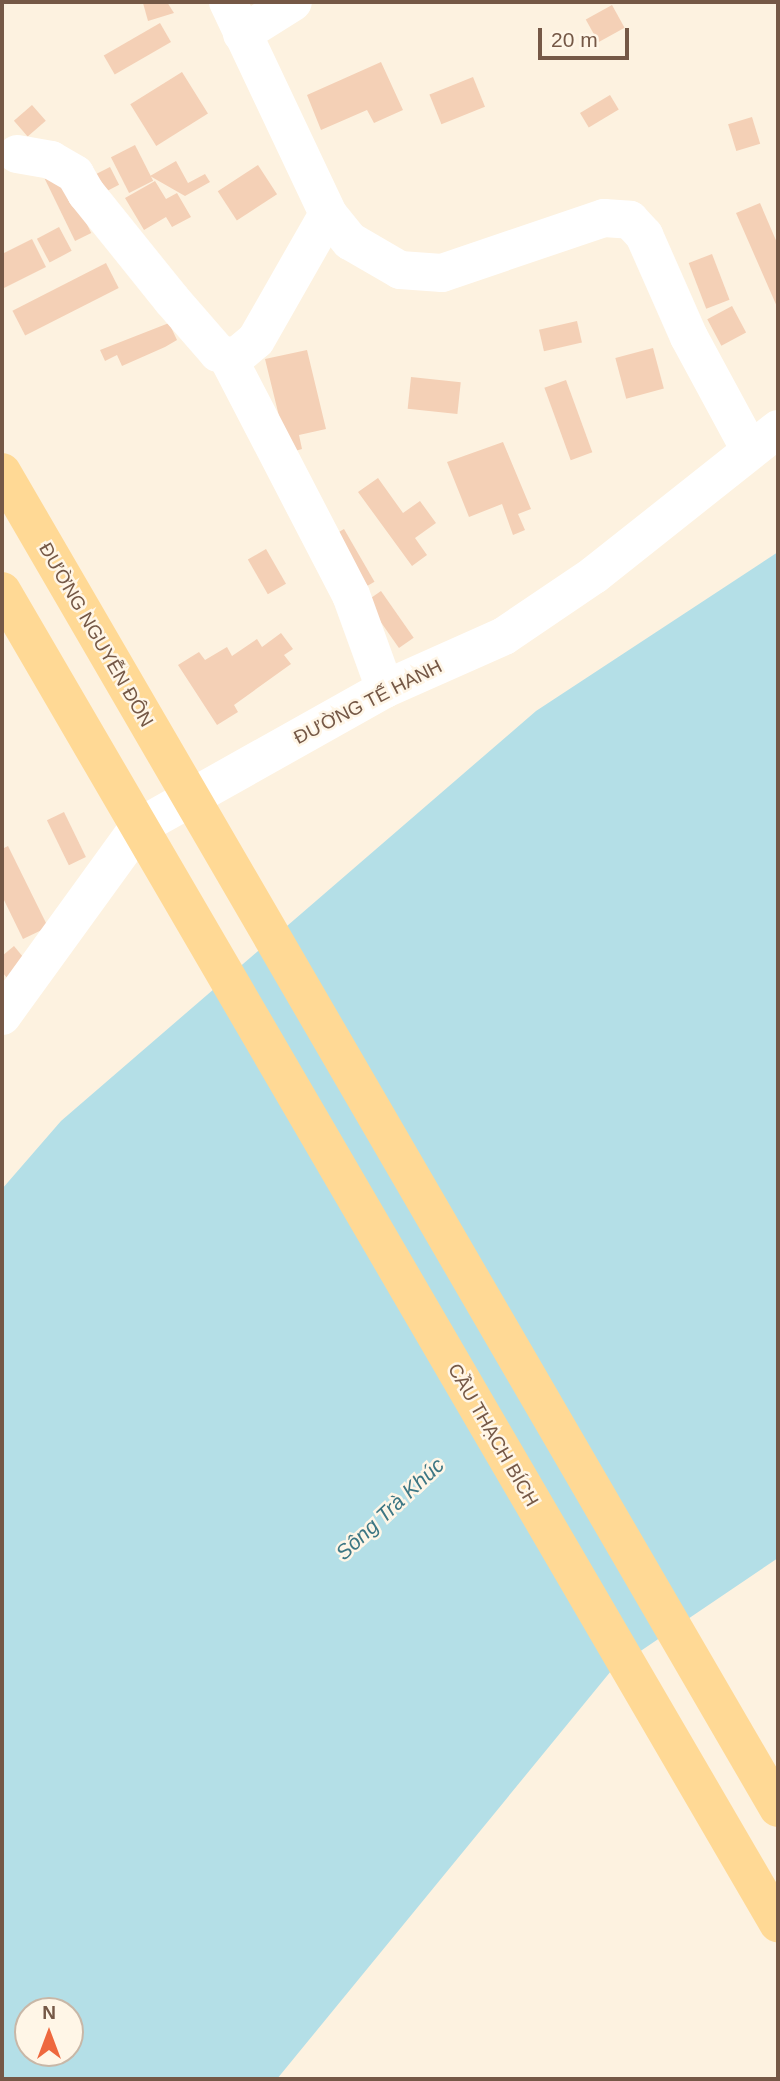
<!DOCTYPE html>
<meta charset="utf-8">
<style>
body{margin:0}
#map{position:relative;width:780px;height:2081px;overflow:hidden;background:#fdf2e0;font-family:Arial,sans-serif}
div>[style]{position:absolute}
.water>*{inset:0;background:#b4dfe7}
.building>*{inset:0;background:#f4d0b6;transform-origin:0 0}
.minor>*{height:38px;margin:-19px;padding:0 19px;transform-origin:19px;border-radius:19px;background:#fff}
.major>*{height:38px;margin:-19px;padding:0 19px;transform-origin:19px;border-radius:19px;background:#ffd995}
span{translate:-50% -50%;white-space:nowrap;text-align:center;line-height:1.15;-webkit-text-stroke:5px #fff6e7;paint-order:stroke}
.street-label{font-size:19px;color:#755846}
.water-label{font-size:21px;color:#3c7683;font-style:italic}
.frame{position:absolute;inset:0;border:4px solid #755846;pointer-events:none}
.north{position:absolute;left:14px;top:1997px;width:70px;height:70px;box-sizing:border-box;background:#fff6e7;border:2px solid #c8b7a7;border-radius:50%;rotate:0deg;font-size:19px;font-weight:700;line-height:28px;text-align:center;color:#755846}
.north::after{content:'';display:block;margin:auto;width:24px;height:32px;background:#ee683e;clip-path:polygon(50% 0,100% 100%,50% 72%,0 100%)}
.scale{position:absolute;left:538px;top:28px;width:91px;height:32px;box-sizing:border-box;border:4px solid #755846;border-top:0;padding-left:9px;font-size:21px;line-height:24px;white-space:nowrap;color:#755846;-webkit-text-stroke:5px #fff6e7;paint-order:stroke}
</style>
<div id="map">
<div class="water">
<div style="clip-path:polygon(evenodd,778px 552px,778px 1558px,611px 1671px,277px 2079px,2px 2079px,2px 1189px,61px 1121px,536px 711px,778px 552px,28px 2011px,70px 2011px,70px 2053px,28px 2053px,28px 2011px)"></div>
</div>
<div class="building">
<div style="clip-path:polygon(167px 2px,174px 13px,148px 21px,143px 3px)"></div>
<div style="left:612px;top:5px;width:26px;height:30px;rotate:61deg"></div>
<div style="left:160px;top:23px;width:22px;height:65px;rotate:60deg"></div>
<div style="clip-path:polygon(381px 62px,403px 110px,374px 123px,367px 110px,321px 130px,307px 95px)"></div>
<div style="left:182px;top:72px;width:49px;height:61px;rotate:58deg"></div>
<div style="left:473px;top:77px;width:32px;height:47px;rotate:68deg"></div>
<div style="left:610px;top:95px;width:17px;height:35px;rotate:59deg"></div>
<div style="left:32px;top:105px;width:21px;height:24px;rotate:49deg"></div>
<div style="left:752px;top:117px;width:28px;height:25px;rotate:73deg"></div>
<div style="left:135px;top:145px;width:40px;height:27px;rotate:63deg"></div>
<div style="clip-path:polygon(176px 161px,188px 183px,205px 174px,210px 182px,185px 196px,150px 176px)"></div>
<div style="left:258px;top:165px;width:35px;height:48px;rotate:57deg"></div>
<div style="left:110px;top:167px;width:20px;height:25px;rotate:63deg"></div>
<div style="left:61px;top:171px;width:69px;height:18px;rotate:64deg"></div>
<div style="clip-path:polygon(155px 181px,166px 199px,177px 193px,191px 217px,172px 227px,166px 217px,144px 230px,125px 198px)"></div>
<div style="clip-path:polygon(760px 203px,778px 245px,778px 309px,736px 213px)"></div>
<div style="left:59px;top:227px;width:27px;height:25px;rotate:62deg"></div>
<div style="clip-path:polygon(32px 239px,46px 267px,2px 289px,2px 254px)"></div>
<div style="left:712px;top:254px;width:49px;height:25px;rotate:69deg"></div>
<div style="left:106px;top:263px;width:28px;height:105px;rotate:63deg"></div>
<div style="left:732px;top:306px;width:30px;height:28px;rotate:62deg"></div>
<div style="left:577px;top:321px;width:22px;height:39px;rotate:77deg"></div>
<div style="clip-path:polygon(169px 323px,177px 340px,165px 347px,122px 366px,117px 355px,105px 361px,100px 350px)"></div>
<div style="left:653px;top:348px;width:42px;height:39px;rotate:75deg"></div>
<div style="clip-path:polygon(307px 350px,326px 429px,299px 435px,302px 449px,288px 453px,265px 359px)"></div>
<div style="left:411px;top:377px;width:50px;height:32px;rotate:6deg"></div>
<div style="left:566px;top:380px;width:77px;height:23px;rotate:70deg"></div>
<div style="clip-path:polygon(503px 442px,531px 509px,518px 514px,525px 530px,513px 535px,502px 504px,469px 517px,447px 462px)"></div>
<div style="clip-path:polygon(378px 478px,403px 513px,420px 501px,436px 523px,415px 538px,427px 555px,412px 566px,358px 492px)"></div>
<div style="left:344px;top:529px;width:61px;height:21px;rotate:60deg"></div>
<div style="left:266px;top:549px;width:40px;height:21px;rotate:60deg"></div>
<div style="left:381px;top:591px;width:57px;height:18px;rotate:55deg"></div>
<div style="clip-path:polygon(281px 633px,293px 649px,284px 655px,291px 664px,234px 705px,238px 712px,217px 725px,178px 665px,199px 652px,205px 660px,227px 647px,232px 656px,257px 639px,262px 647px)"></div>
<div style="left:64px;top:812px;width:50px;height:19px;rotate:64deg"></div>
<div style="clip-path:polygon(8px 846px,48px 927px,23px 939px,2px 896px,2px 849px)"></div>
<div style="clip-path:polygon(14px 946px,28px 963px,8px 979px,2px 972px,2px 956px)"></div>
</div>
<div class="minor">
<div style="left:228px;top:2px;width:234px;rotate:64.7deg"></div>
<div style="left:328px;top:214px;width:35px;rotate:51deg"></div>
<div style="left:350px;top:241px;width:58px;rotate:30.1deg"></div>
<div style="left:400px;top:270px;width:42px;rotate:4.1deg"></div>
<div style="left:442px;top:273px;width:171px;rotate:-18.8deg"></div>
<div style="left:604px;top:218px;width:26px;rotate:4deg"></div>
<div style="left:630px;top:220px;width:21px;rotate:47deg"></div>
<div style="left:644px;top:235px;width:111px;rotate:66.2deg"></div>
<div style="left:689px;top:337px;width:128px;rotate:61.6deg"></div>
<div style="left:242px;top:34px;width:60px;rotate:-32.1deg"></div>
<div style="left:17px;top:154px;width:35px;rotate:10deg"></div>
<div style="left:51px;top:160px;width:28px;rotate:30deg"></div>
<div style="left:75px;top:174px;width:22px;rotate:60deg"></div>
<div style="left:86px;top:193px;width:137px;rotate:51.2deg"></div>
<div style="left:172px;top:300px;width:70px;rotate:49deg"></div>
<div style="left:218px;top:353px;width:9px;rotate:18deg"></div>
<div style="left:227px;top:356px;width:11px;rotate:-5deg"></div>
<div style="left:238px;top:355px;width:23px;rotate:-40deg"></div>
<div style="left:256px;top:340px;width:145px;rotate:-60.3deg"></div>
<div style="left:227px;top:356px;width:269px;rotate:62.6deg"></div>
<div style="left:351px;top:595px;width:100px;rotate:70.1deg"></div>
<div style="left:2px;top:1016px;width:233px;rotate:-54.1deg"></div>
<div style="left:139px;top:827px;width:282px;rotate:-29.3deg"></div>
<div style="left:385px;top:689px;width:130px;rotate:-24deg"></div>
<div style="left:504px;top:636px;width:109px;rotate:-34.1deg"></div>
<div style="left:594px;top:575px;width:235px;rotate:-38.4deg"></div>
</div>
<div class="major">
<div style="left:2px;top:472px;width:1545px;rotate:59.85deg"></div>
<div style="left:2px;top:591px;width:1542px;rotate:59.78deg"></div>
</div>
<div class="street-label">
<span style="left:96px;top:635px;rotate:60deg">ĐƯỜNG NGUYỄN ĐÔN</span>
<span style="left:368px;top:702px;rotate:-27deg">ĐƯỜNG TẾ HANH</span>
<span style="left:493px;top:1435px;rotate:60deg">CẦU THẠCH BÍCH</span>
</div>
<div class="water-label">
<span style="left:390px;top:1509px;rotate:-43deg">Sông Trà Khúc</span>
</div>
<div class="frame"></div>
<div class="north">N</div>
<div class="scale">20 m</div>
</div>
